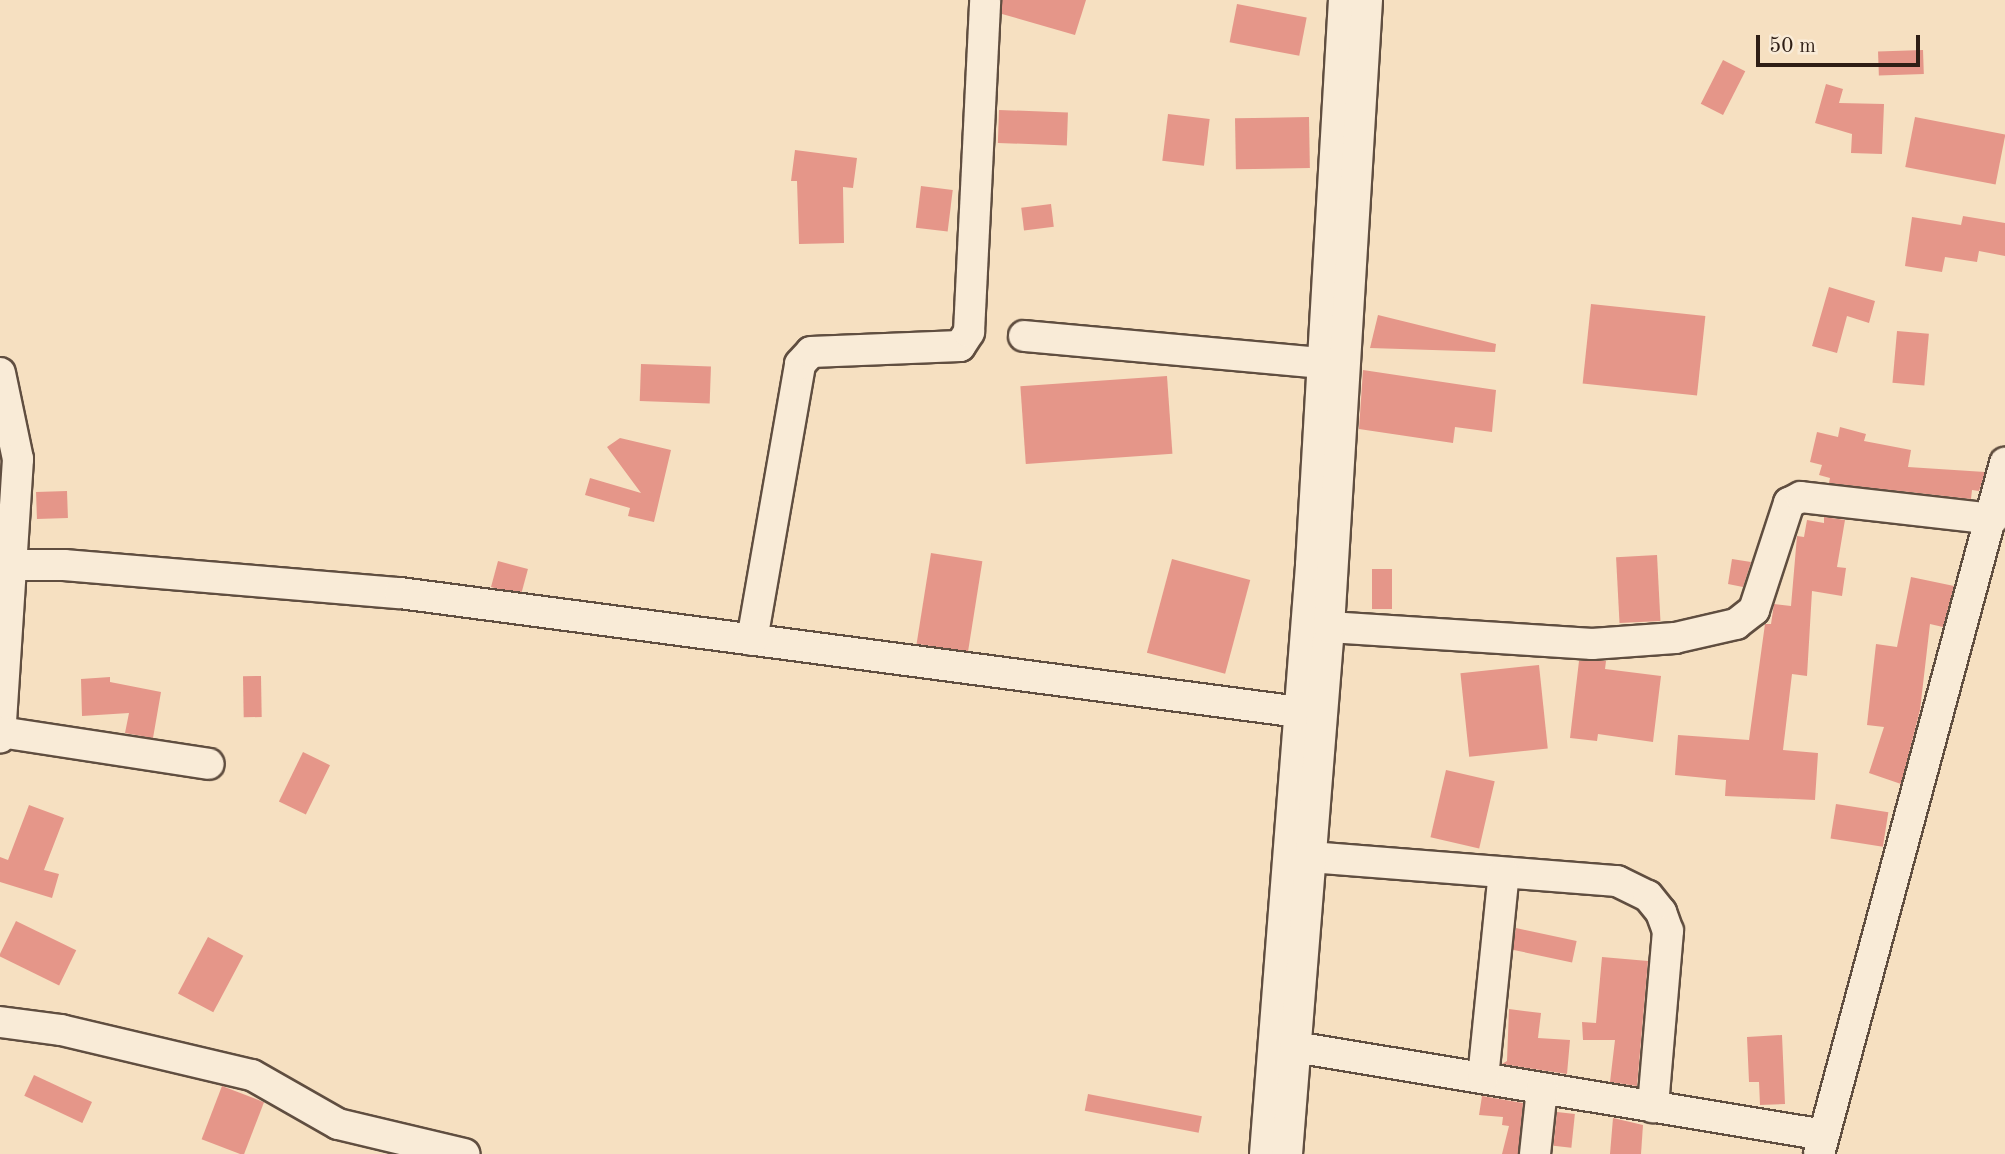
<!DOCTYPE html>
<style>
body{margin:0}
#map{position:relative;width:2005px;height:1154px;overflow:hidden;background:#f6e0c1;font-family:"Old Standard TT",serif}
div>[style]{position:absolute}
.building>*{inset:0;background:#e59689;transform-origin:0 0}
.roads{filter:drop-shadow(2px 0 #604e40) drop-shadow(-2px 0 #604e40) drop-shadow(0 2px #604e40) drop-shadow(0 -2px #604e40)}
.minor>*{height:30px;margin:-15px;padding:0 15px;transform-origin:15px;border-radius:15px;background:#f9ebd7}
span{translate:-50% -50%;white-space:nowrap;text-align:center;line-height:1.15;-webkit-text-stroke:6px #f9ebd7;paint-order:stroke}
.scale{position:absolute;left:1756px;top:35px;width:164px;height:32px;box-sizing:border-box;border:4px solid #2e1e15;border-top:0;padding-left:9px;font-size:21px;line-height:24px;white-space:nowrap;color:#2e1e15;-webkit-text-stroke:5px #f9ebd7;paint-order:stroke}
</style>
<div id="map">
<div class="building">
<div style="clip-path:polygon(1002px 0,1086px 0,1075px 35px,1002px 14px)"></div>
<div style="left:1237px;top:4px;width:71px;height:39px;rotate:11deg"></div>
<div style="left:1923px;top:50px;width:24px;height:45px;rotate:88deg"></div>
<div style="left:1723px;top:60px;width:25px;height:49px;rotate:27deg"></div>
<div style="clip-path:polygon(1826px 84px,1843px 89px,1839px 103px,1884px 104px,1882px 154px,1851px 153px,1852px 134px,1815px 123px)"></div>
<div style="left:999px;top:110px;width:69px;height:33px;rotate:2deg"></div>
<div style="left:1168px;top:114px;width:42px;height:47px;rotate:7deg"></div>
<div style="left:1309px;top:117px;width:51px;height:74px;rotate:89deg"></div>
<div style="left:1915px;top:117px;width:92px;height:51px;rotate:11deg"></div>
<div style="clip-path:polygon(795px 150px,857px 158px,853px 188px,843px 187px,844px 243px,799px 244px,797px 181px,791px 181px)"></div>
<div style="left:921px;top:186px;width:32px;height:42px;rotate:7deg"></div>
<div style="left:1051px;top:204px;width:23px;height:30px;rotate:83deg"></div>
<div style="clip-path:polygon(1963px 216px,2005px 223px,2005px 256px,1979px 251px,1977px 262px,1945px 257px,1942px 272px,1905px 266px,1912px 217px,1961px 225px)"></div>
<div style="clip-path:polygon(1829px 287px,1875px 301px,1869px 323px,1847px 316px,1837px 353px,1812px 346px)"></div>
<div style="left:1591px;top:304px;width:115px;height:80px;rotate:6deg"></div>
<div style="clip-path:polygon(1378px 315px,1496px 344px,1495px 352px,1370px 348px)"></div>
<div style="left:1897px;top:331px;width:32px;height:52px;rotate:5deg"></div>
<div style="left:641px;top:364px;width:70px;height:37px;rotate:2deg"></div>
<div style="clip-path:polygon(1363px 370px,1496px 390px,1492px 432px,1455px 427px,1453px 443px,1359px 429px)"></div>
<div style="left:1167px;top:376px;width:78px;height:147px;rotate:86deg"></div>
<div style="clip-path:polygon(1840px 427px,1866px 434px,1864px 441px,1911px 450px,1908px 467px,1985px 472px,1979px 491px,1972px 490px,1971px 499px,1829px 483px,1830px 478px,1819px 475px,1822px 465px,1810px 462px,1817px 432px,1838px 437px)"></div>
<div style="clip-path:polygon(620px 438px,671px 450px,654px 522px,628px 516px,630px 508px,585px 495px,590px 478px,641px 493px,607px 447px)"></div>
<div style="left:67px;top:491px;width:27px;height:31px;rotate:88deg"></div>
<div style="clip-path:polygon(1824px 517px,1845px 520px,1837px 567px,1846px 568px,1842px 596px,1812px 591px,1807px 676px,1792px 674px,1783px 750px,1818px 753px,1815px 800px,1725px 796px,1726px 780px,1675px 775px,1678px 735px,1749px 740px,1765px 624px,1771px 624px,1774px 604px,1791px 606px,1797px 536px,1804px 537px,1807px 520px,1824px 523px)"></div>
<div style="left:931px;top:553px;width:52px;height:92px;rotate:9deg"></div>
<div style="left:1657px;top:555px;width:66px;height:41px;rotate:87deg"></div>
<div style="left:1172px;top:559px;width:81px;height:97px;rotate:15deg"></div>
<div style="clip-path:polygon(1732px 559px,1751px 562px,1743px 587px,1728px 584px)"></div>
<div style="left:498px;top:561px;width:31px;height:27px;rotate:15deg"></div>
<div style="left:1372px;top:569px;width:20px;height:40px"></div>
<div style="clip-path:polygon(1911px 577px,1954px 586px,1943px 627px,1930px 624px,1920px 710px,1901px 784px,1869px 773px,1884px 727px,1867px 725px,1876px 644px,1897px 647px)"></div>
<div style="clip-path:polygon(1579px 661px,1606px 661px,1605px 669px,1661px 676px,1653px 742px,1598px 734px,1597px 741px,1570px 738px)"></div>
<div style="left:1539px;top:665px;width:84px;height:79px;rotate:84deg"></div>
<div style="left:261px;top:676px;width:41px;height:18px;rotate:89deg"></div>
<div style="clip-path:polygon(110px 677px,110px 682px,161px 692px,153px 738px,125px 733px,129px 713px,82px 716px,81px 679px)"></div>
<div style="left:303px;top:752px;width:30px;height:55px;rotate:26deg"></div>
<div style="left:1446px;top:770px;width:50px;height:69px;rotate:13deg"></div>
<div style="left:1836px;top:804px;width:53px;height:35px;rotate:9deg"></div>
<div style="clip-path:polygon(29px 805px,64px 818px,44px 870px,59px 874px,52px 898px,0 882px,0 857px,8px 860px)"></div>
<div style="left:16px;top:921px;width:67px;height:39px;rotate:26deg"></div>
<div style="left:1516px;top:928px;width:62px;height:22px;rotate:12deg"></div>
<div style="left:208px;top:937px;width:40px;height:64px;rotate:28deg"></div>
<div style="clip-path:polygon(1602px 957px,1648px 961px,1637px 1086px,1610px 1082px,1615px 1040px,1583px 1040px,1582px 1022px,1596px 1023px)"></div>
<div style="clip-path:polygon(1509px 1009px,1541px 1013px,1538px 1038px,1570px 1040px,1567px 1074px,1502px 1064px,1507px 1061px)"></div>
<div style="clip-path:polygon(1782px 1035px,1785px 1104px,1760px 1105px,1759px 1082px,1749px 1082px,1747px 1037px)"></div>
<div style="left:34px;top:1075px;width:64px;height:23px;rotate:25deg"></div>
<div style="left:222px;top:1086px;width:45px;height:57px;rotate:21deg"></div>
<div style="left:1088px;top:1094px;width:116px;height:17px;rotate:11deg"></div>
<div style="clip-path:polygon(1482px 1096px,1523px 1103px,1518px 1154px,1502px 1154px,1509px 1126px,1502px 1125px,1503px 1117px,1479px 1115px)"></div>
<div style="left:1557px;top:1112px;width:18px;height:34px;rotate:6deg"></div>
<div style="clip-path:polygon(1613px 1118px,1643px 1125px,1641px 1154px,1610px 1154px)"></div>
</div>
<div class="roads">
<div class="minor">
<div style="left:1024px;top:336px;width:318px;rotate:5.2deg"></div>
<div style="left:0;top:373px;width:88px;rotate:78.2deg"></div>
<div style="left:18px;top:459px;width:279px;rotate:93.7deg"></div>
<div style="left:0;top:565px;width:64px"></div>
<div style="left:64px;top:565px;width:337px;rotate:4.8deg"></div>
<div style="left:400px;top:593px;width:907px;rotate:7.54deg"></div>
<div style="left:1329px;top:627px;width:264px;rotate:3.7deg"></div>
<div style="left:1592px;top:644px;width:83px;rotate:-4.1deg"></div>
<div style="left:1675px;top:638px;width:63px;rotate:-12.9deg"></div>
<div style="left:1736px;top:624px;width:23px;rotate:-38deg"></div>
<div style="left:1754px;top:610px;width:113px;rotate:-71.9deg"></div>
<div style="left:1789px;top:503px;width:13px;rotate:-27deg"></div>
<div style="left:1801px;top:497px;width:193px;rotate:6.5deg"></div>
<div style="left:752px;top:640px;width:280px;rotate:-80.1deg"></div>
<div style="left:800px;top:364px;width:16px;rotate:-47deg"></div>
<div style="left:811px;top:352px;width:149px;rotate:-2.3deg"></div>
<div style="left:960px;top:346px;width:17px;rotate:-57deg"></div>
<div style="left:969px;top:332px;width:332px;rotate:-87.2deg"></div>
<div style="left:0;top:732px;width:211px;rotate:8.7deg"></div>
<div style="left:1310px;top:857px;width:308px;rotate:4.5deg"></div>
<div style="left:1617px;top:881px;width:34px;rotate:26deg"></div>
<div style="left:1648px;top:896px;width:21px;rotate:51deg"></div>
<div style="left:1661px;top:912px;width:20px;rotate:70deg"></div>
<div style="left:1668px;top:931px;width:177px;rotate:94.9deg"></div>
<div style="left:0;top:1022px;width:62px;rotate:7.5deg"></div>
<div style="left:61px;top:1030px;width:196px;rotate:13.3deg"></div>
<div style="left:252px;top:1075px;width:99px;rotate:29.7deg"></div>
<div style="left:338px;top:1124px;width:130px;rotate:13.4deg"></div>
<div style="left:1295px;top:1047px;width:536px;rotate:9.44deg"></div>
<div style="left:1483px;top:1078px;width:206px;rotate:-84.2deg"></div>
<div style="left:1265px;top:1154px;width:591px;rotate:-85.53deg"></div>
<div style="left:1311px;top:565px;width:566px;rotate:-86.66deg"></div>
<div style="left:1287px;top:1154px;width:529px;rotate:-85.44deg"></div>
<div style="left:1329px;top:627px;width:628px;rotate:-86.53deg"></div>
<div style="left:1535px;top:1154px;width:66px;rotate:-83.9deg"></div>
<div style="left:1819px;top:1154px;width:716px;rotate:-74.93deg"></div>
</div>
</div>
<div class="scale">50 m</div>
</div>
